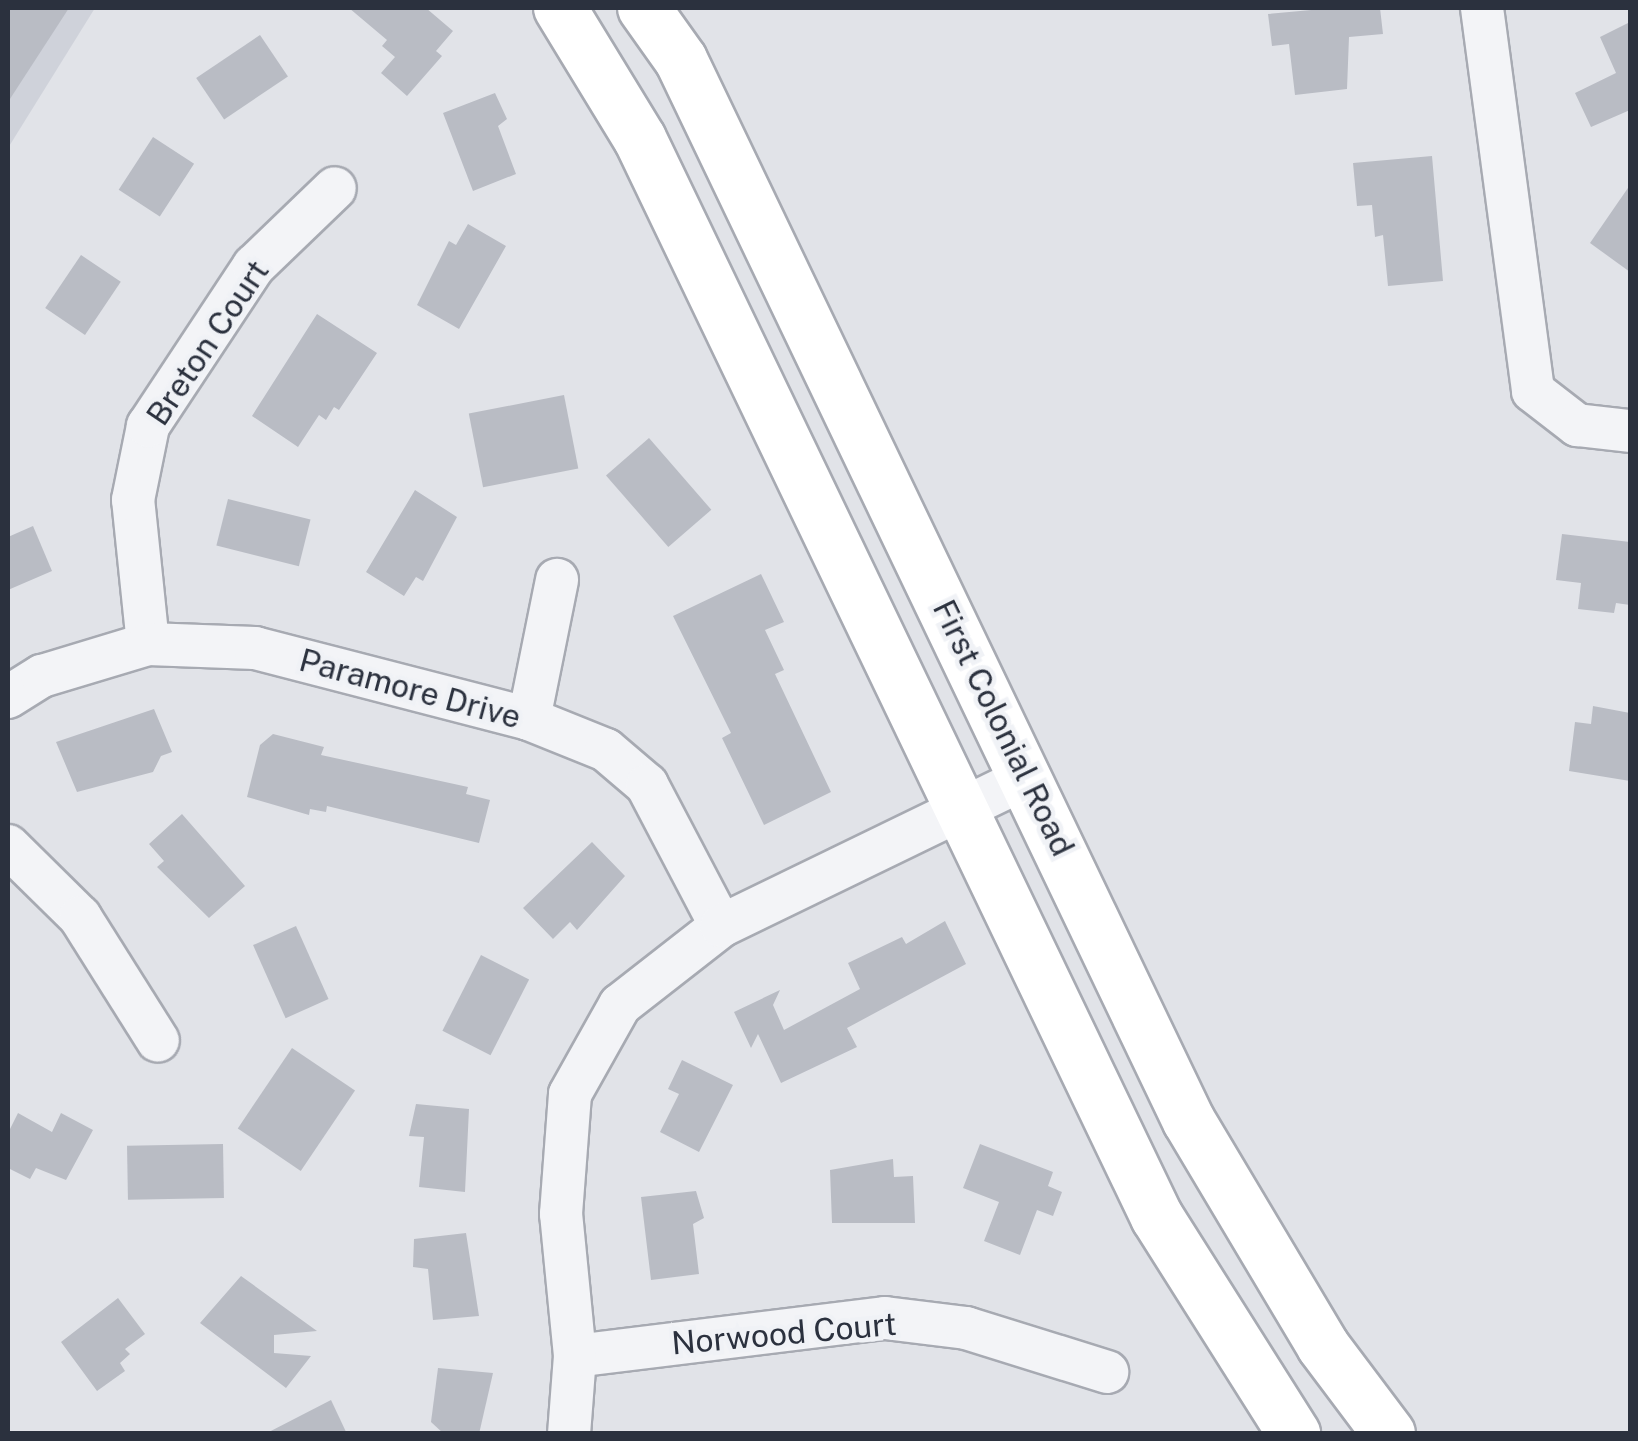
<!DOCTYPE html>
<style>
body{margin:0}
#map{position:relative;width:1638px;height:1441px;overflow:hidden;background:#e1e3e8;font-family:"Public Sans",sans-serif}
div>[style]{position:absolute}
.built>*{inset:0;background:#cfd2da}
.building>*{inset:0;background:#b9bcc4;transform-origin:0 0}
.roads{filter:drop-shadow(2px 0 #a7aab2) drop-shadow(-2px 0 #a7aab2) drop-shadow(0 2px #a7aab2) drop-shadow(0 -2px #a7aab2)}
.minor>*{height:42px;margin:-21px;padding:0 21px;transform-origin:21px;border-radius:21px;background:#f3f4f7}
.major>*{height:52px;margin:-26px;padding:0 26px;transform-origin:26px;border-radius:26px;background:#fff}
span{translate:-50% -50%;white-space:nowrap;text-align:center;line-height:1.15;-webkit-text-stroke:9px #f0f2f6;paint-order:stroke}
.street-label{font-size:32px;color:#2b313e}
.frame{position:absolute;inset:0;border:10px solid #2b313e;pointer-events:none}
</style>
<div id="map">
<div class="built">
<div style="clip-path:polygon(8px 8px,95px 8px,8px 148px)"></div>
</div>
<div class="building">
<div style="clip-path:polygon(8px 8px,69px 8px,8px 102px)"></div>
<div style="clip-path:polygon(349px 8px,426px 8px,453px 31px,436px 51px,442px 56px,407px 96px,381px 73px,395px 57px,382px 46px,387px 40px)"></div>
<div style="clip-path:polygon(1333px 8px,1380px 8px,1383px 34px,1349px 37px,1347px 89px,1295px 95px,1289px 44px,1272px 46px,1268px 14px)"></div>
<div style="clip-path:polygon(1630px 22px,1630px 110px,1591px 127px,1575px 93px,1616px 73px,1600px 37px)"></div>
<div style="left:260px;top:35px;width:50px;height:77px;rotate:56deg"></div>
<div style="clip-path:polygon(495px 93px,507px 119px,498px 126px,516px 174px,473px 191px,443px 113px)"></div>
<div style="left:153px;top:137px;width:49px;height:63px;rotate:33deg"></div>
<div style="clip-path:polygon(1432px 156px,1443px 281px,1388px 286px,1383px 235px,1375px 237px,1372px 205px,1357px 206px,1353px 163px)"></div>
<div style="clip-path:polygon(1630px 185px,1630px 272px,1590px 243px)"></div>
<div style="clip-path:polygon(468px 224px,506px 246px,459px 329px,417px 305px,449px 241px,456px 245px)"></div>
<div style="left:81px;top:255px;width:48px;height:64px;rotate:34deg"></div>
<div style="clip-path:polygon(317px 314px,377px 353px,339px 410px,334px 407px,326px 420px,319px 415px,298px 447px,252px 416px)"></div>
<div style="left:564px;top:395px;width:75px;height:97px;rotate:79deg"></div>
<div style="left:649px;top:438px;width:95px;height:57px;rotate:49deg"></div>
<div style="clip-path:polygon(415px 490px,457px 517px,423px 581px,416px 577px,404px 596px,366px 572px)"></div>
<div style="left:228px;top:499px;width:85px;height:48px;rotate:14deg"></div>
<div style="clip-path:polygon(33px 526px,52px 571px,8px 590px,8px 537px)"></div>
<div style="clip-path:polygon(1562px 534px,1630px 542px,1630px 605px,1616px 603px,1614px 613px,1578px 609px,1581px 583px,1556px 580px)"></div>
<div style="clip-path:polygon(761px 574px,784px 622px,765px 630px,784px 670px,775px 674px,831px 792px,764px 825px,722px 738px,731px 733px,673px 616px)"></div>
<div style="clip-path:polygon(1593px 706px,1630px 713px,1630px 781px,1569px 771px,1575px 722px,1591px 724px)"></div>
<div style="clip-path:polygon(154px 709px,172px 752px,161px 756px,153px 772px,77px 792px,56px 742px)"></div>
<div style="clip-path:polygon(273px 734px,324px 747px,321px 755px,468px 787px,466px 794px,490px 800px,479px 843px,327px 806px,326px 812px,310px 809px,309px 815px,247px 797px,260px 745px)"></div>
<div style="clip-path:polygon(182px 814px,245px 886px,209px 918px,157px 867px,164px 861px,149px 844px)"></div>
<div style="clip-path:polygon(592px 842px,625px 876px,577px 930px,570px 922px,553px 939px,523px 908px)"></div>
<div style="clip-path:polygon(945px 921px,966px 964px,847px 1028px,857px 1047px,781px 1083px,758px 1034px,751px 1048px,734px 1012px,780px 990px,773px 1005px,784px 1030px,860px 989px,848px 963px,902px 937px,906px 944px)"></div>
<div style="left:296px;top:926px;width:80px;height:47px;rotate:66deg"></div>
<div style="left:481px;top:955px;width:54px;height:85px;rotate:27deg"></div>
<div style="left:292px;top:1048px;width:76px;height:97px;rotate:34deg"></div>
<div style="clip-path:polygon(682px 1060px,733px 1085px,699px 1152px,660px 1132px,679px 1094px,668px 1089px)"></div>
<div style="clip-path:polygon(416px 1104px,469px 1109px,465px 1192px,419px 1187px,424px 1137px,409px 1136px)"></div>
<div style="clip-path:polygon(18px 1113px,52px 1132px,61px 1113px,93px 1130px,66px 1180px,36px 1168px,30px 1179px,8px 1168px,8px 1133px)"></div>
<div style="left:223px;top:1144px;width:54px;height:96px;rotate:89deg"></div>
<div style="clip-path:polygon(980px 1144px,1053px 1172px,1048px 1186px,1062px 1192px,1053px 1216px,1037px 1210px,1020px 1255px,984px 1241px,999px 1202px,963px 1188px)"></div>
<div style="clip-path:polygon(893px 1159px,894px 1177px,913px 1176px,915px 1223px,832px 1223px,830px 1170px)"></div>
<div style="clip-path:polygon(696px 1191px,704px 1218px,693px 1224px,699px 1274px,651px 1280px,641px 1197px)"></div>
<div style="clip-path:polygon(466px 1233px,479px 1316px,433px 1320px,428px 1269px,413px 1267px,414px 1239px)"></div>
<div style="clip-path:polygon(241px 1276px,317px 1331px,274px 1335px,274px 1353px,311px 1356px,286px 1388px,200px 1323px)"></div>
<div style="clip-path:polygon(118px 1298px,145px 1334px,125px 1349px,130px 1354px,120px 1363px,125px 1371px,97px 1391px,61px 1342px)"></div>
<div style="clip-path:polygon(438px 1368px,493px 1373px,479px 1434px,444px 1434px,431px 1422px)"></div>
<div style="clip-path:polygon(331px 1400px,347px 1434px,265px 1434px)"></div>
</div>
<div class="roads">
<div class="minor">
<div style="left:1482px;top:8px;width:386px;rotate:82.4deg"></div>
<div style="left:1533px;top:391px;width:56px;rotate:37.7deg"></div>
<div style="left:1577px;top:425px;width:53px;rotate:6.5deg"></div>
<div style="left:148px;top:644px;width:145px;rotate:-95.9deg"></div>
<div style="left:133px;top:500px;width:76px;rotate:-78.5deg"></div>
<div style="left:148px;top:426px;width:192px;rotate:-56.5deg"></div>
<div style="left:254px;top:266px;width:112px;rotate:-43.9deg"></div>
<div style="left:8px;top:697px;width:40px;rotate:-32deg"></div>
<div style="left:42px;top:676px;width:111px;rotate:-16.8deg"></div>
<div style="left:148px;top:644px;width:107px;rotate:2.1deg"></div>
<div style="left:255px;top:648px;width:283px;rotate:14.5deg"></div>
<div style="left:529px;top:719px;width:83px;rotate:21.9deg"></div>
<div style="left:606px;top:750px;width:54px;rotate:40.5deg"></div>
<div style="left:647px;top:785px;width:159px;rotate:62.3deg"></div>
<div style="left:529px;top:719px;width:142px;rotate:-78.6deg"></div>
<div style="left:8px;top:846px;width:101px;rotate:44.6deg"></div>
<div style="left:80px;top:917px;width:146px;rotate:57.8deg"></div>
<div style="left:575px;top:1356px;width:312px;rotate:-7deg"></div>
<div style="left:885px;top:1318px;width:82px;rotate:7deg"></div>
<div style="left:966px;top:1328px;width:148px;rotate:17.3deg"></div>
<div style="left:569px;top:1434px;width:78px;rotate:-85.6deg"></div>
<div style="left:575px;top:1356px;width:143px;rotate:-95.6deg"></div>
<div style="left:561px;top:1214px;width:120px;rotate:-85.7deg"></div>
<div style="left:570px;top:1094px;width:102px;rotate:-60.7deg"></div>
<div style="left:620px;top:1005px;width:128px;rotate:-38deg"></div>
<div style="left:721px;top:926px;width:341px;rotate:-25.9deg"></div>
</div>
<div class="major">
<div style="left:560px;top:8px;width:153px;rotate:58.6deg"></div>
<div style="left:640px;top:139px;width:1196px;rotate:64.38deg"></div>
<div style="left:1157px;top:1217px;width:257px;rotate:57.7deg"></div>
<div style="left:644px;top:8px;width:64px;rotate:54.6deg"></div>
<div style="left:681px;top:60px;width:1176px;rotate:64.42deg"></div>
<div style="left:1189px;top:1121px;width:262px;rotate:59.2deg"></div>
<div style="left:1323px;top:1346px;width:110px;rotate:53.1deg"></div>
</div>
</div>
<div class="street-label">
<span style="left:208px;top:343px;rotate:-56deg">Breton Court</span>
<span style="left:410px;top:689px;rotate:15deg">Paramore Drive</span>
<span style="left:1003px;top:728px;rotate:64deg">First Colonial Road</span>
<span style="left:784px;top:1334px;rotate:-5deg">Norwood Court</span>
</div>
<div class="frame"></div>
</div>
